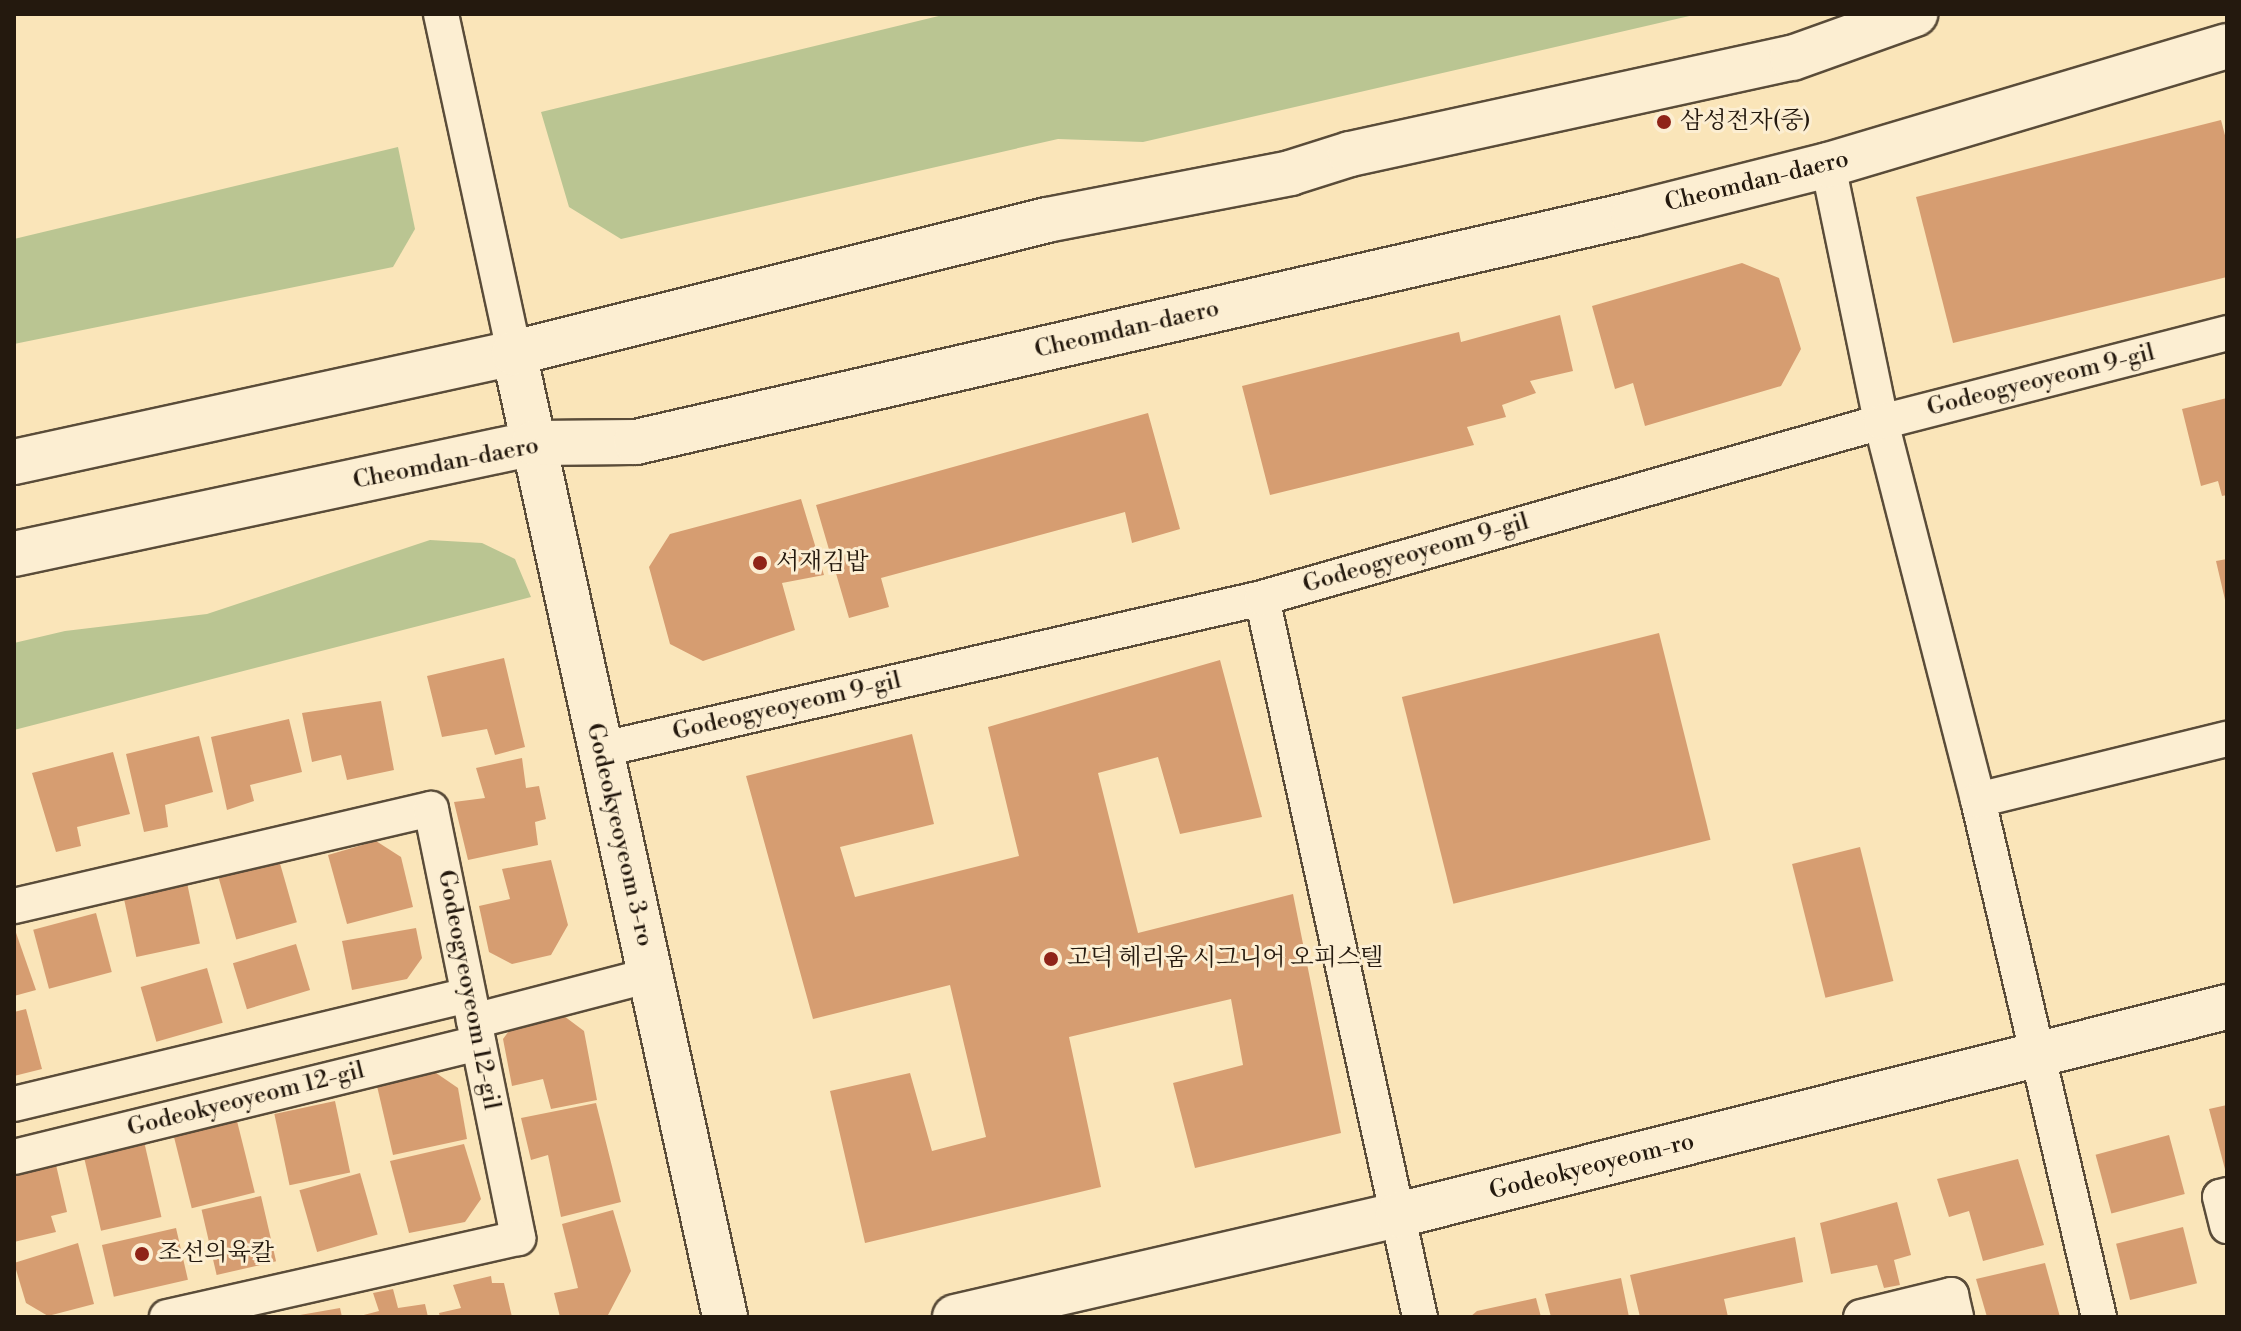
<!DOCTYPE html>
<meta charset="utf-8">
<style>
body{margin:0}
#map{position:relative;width:2241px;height:1331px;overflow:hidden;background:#fae5b9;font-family:"Libre Bodoni","Noto Serif KR",serif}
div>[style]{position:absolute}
.green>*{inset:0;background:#bac592}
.building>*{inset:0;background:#d69d71;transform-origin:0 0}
.roads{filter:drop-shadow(2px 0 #5a4c39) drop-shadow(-2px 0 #5a4c39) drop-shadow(0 2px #5a4c39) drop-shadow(0 -2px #5a4c39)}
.street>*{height:34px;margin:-17px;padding:0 17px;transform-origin:17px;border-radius:17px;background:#fceed2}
.secondary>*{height:44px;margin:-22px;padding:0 22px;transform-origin:22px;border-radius:22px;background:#fceed2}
.dots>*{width:22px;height:22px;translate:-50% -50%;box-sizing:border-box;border:4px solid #fceed2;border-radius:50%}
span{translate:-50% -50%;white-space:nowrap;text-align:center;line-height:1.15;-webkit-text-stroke:6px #fceed2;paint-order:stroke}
.poi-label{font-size:24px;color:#24190e}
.left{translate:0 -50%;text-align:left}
.street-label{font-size:24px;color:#24190e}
.frame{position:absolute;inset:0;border:16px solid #24190e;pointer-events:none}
</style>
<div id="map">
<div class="green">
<div style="clip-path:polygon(947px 14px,1698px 14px,1143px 142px,1058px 139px,621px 239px,569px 207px,541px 112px)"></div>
<div style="clip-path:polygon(398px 147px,415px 229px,393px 267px,14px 344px,14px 239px)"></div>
<div style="clip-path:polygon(430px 540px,482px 543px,515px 559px,531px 597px,14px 730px,14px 643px,65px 631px,207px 614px)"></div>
</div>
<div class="building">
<div style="clip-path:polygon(2221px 120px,2227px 143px,2227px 277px,1953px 343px,1916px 197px)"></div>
<div style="clip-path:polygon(1742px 263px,1779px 278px,1801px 349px,1781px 386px,1645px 426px,1633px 383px,1615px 389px,1592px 306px)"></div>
<div style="clip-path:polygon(1560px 315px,1573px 371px,1530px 381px,1536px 393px,1502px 405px,1506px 417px,1467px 427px,1474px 445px,1270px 495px,1242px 386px,1459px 332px,1461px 342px)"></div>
<div style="clip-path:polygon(2227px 398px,2227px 495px,2222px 496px,2218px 481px,2201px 486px,2182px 409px)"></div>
<div style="clip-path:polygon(1148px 413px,1180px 529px,1132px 543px,1125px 512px,881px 578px,889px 607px,849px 618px,816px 505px)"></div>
<div style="clip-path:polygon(801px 499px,824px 575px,782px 583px,795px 630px,703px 661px,670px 644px,649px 567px,670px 534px)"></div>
<div style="clip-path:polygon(2227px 559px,2227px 604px,2226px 604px,2216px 561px)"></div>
<div style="left:1659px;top:633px;width:213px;height:265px;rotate:76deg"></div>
<div style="clip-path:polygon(504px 658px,525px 747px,495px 755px,487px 729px,442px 737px,427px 676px)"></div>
<div style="clip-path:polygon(1220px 660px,1262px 817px,1180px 834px,1158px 757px,1098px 773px,1138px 933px,1293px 894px,1341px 1133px,1195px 1168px,1173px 1083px,1243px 1065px,1231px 999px,1069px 1037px,1101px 1187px,865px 1243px,830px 1091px,910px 1073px,932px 1151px,986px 1137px,950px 985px,813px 1019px,746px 776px,912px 734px,934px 824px,840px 847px,855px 897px,1019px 856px,988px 727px)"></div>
<div style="clip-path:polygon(381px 701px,394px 770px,347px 780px,341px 755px,312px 762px,302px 713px)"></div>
<div style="clip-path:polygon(289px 719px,302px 772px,250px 785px,254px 801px,227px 810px,211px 737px)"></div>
<div style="clip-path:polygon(199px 736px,213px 792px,165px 805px,168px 827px,144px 832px,126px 754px)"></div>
<div style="clip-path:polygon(113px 752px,130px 814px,77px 827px,81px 846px,56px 852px,32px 773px)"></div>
<div style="clip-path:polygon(522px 758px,526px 788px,539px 786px,546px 819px,535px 822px,538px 845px,468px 860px,454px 802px,485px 798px,476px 768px)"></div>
<div style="clip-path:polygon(376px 841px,401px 857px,413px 907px,347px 924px,328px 855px)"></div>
<div style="left:1860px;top:847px;width:138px;height:70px;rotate:76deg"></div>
<div style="left:277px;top:853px;width:72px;height:63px;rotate:74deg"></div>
<div style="clip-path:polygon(551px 860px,568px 925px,551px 955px,512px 964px,489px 952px,479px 906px,510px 899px,502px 869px)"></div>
<div style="left:186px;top:878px;width:67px;height:65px;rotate:78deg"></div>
<div style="left:96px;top:913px;width:61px;height:65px;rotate:75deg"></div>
<div style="clip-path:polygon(14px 927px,36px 990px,14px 996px)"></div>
<div style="clip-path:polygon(416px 928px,422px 958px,407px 979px,352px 990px,342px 941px)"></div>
<div style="left:296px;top:944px;width:48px;height:66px;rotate:73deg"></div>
<div style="left:207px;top:968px;width:57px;height:69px;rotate:74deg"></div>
<div style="clip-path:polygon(26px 1009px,42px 1069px,14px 1076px,14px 1012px)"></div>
<div style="clip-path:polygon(556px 1010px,584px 1031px,597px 1100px,551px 1109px,543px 1079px,512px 1086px,503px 1039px,519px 1017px)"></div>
<div style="clip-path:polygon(423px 1064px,458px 1088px,467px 1139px,393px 1155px,374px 1073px)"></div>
<div style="left:335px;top:1101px;width:73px;height:62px;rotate:78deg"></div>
<div style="clip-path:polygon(596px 1103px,621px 1202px,561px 1217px,548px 1155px,531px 1160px,521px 1118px)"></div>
<div style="clip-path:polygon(2227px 1105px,2227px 1173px,2226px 1173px,2209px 1109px)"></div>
<div style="left:235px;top:1113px;width:82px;height:65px;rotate:76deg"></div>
<div style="left:2169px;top:1135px;width:61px;height:76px;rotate:75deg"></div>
<div style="left:143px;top:1137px;width:82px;height:62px;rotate:77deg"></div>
<div style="clip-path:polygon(464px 1144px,481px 1199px,465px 1222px,409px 1233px,390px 1161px)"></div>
<div style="clip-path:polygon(53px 1152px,67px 1212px,51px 1216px,56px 1232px,14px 1242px,14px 1160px)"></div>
<div style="clip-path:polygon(2018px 1159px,2044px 1245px,1983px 1261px,1969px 1211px,1949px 1217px,1937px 1179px)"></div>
<div style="left:360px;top:1173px;width:64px;height:63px;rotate:74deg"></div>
<div style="left:261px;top:1196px;width:67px;height:61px;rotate:77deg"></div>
<div style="clip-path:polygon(1897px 1202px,1911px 1255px,1894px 1260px,1900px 1285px,1884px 1288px,1877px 1265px,1831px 1274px,1820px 1223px)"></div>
<div style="clip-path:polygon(613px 1210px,631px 1271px,608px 1315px,560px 1317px,554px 1293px,578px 1288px,562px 1224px)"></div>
<div style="left:2183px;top:1227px;width:58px;height:69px;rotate:76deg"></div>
<div style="left:176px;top:1228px;width:53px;height:76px;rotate:77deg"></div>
<div style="clip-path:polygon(1795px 1237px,1803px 1282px,1724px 1299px,1728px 1317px,1640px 1317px,1630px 1275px)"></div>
<div style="clip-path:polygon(78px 1243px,94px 1304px,48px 1316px,26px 1303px,14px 1263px)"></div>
<div style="clip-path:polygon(2045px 1263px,2060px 1317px,1987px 1317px,1976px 1279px)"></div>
<div style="clip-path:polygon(491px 1276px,492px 1283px,504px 1283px,512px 1317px,440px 1317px,439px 1313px,461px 1308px,453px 1285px)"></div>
<div style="clip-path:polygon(1621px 1278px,1629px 1317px,1551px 1317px,1545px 1294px)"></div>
<div style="clip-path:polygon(393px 1289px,398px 1308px,425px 1304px,428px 1317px,356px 1317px,379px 1311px,373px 1293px)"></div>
<div style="clip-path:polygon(1536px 1298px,1541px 1317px,1470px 1317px,1477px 1311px)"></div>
<div style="clip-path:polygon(340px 1308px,342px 1317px,300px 1317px,300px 1315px)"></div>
</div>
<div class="roads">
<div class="street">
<div style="left:441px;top:14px;width:347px;rotate:77.8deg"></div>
<div style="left:1828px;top:165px;width:262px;rotate:78.3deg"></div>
<div style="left:1881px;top:422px;width:390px;rotate:75.6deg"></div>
<div style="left:1262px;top:598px;width:736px;rotate:77.61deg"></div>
<div style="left:599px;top:750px;width:680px;rotate:-12.91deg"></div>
<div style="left:1262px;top:598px;width:644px;rotate:-15.87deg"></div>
<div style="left:1881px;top:422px;width:357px;rotate:-14.4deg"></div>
<div style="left:14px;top:906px;width:428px;rotate:-13.1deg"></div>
<div style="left:431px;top:809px;width:438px;rotate:78.5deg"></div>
<div style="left:518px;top:1238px;width:360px;rotate:167.3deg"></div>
<div style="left:474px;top:1021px;width:183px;rotate:-14.6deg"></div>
<div style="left:14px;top:1104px;width:467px;rotate:-13.5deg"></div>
<div style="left:14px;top:1157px;width:478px;rotate:-13.8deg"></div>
<div style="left:2227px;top:1195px;width:7px;rotate:164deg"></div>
<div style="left:2220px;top:1197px;width:30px;rotate:76deg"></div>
<div style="left:1861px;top:1317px;width:93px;rotate:-13.7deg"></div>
<div style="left:1951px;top:1295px;width:23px;rotate:77deg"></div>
<div style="left:2099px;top:1317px;width:531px;rotate:-103.17deg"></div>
<div style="left:1978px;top:800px;width:256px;rotate:-13.8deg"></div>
</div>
<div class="secondary">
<div style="left:514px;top:353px;width:987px;rotate:77.65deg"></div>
<div style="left:14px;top:462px;width:512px;rotate:-12.3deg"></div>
<div style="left:514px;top:353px;width:549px;rotate:-14.01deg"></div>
<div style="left:1047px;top:220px;width:248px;rotate:-10.9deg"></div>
<div style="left:1290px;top:173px;width:63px;rotate:-17.6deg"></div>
<div style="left:1350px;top:154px;width:452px;rotate:-12.3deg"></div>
<div style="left:1792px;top:58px;width:131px;rotate:-19.7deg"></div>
<div style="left:14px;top:554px;width:532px;rotate:-12.05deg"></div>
<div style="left:534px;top:443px;width:102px;rotate:-0.6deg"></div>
<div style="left:636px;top:442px;width:1023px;rotate:-12.88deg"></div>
<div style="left:1633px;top:214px;width:201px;rotate:-14.1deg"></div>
<div style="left:1828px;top:165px;width:416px;rotate:-16.6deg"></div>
<div style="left:955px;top:1317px;width:455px;rotate:-13deg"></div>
<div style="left:1398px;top:1215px;width:855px;rotate:-14.09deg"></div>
</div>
</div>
<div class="dots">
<div style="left:1664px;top:122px;background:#8f2418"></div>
<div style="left:760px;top:563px;background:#8f2418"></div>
<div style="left:1051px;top:959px;background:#8f2418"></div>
<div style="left:142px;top:1254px;background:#8f2418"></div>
</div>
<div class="poi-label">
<span class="left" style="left:1680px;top:122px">삼성전자(중)</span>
<span class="left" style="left:776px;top:563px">서재김밥</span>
<span class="left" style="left:1067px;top:959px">고덕 헤리움 시그니어 오피스텔</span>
<span class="left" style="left:158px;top:1254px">조선의육칼</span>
</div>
<div class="street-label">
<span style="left:1757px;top:182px;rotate:-14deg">Cheomdan-daero</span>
<span style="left:1127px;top:330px;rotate:-13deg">Cheomdan-daero</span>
<span style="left:2041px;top:381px;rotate:-14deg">Godeogyeoyeom 9-gil</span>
<span style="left:446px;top:464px;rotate:-11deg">Cheomdan-daero</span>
<span style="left:1416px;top:554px;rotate:-16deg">Godeogyeoyeom 9-gil</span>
<span style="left:787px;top:707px;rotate:-13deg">Godeogyeoyeom 9-gil</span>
<span style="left:619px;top:835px;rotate:77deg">Godeokyeoyeom 3-ro</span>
<span style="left:468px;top:990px;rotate:79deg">Godeogyeoyeom 12-gil</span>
<span style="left:246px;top:1100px;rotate:-14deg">Godeokyeoyeom 12-gil</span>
<span style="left:1592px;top:1167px;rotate:-14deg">Godeokyeoyeom-ro</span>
</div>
<div class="frame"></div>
</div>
